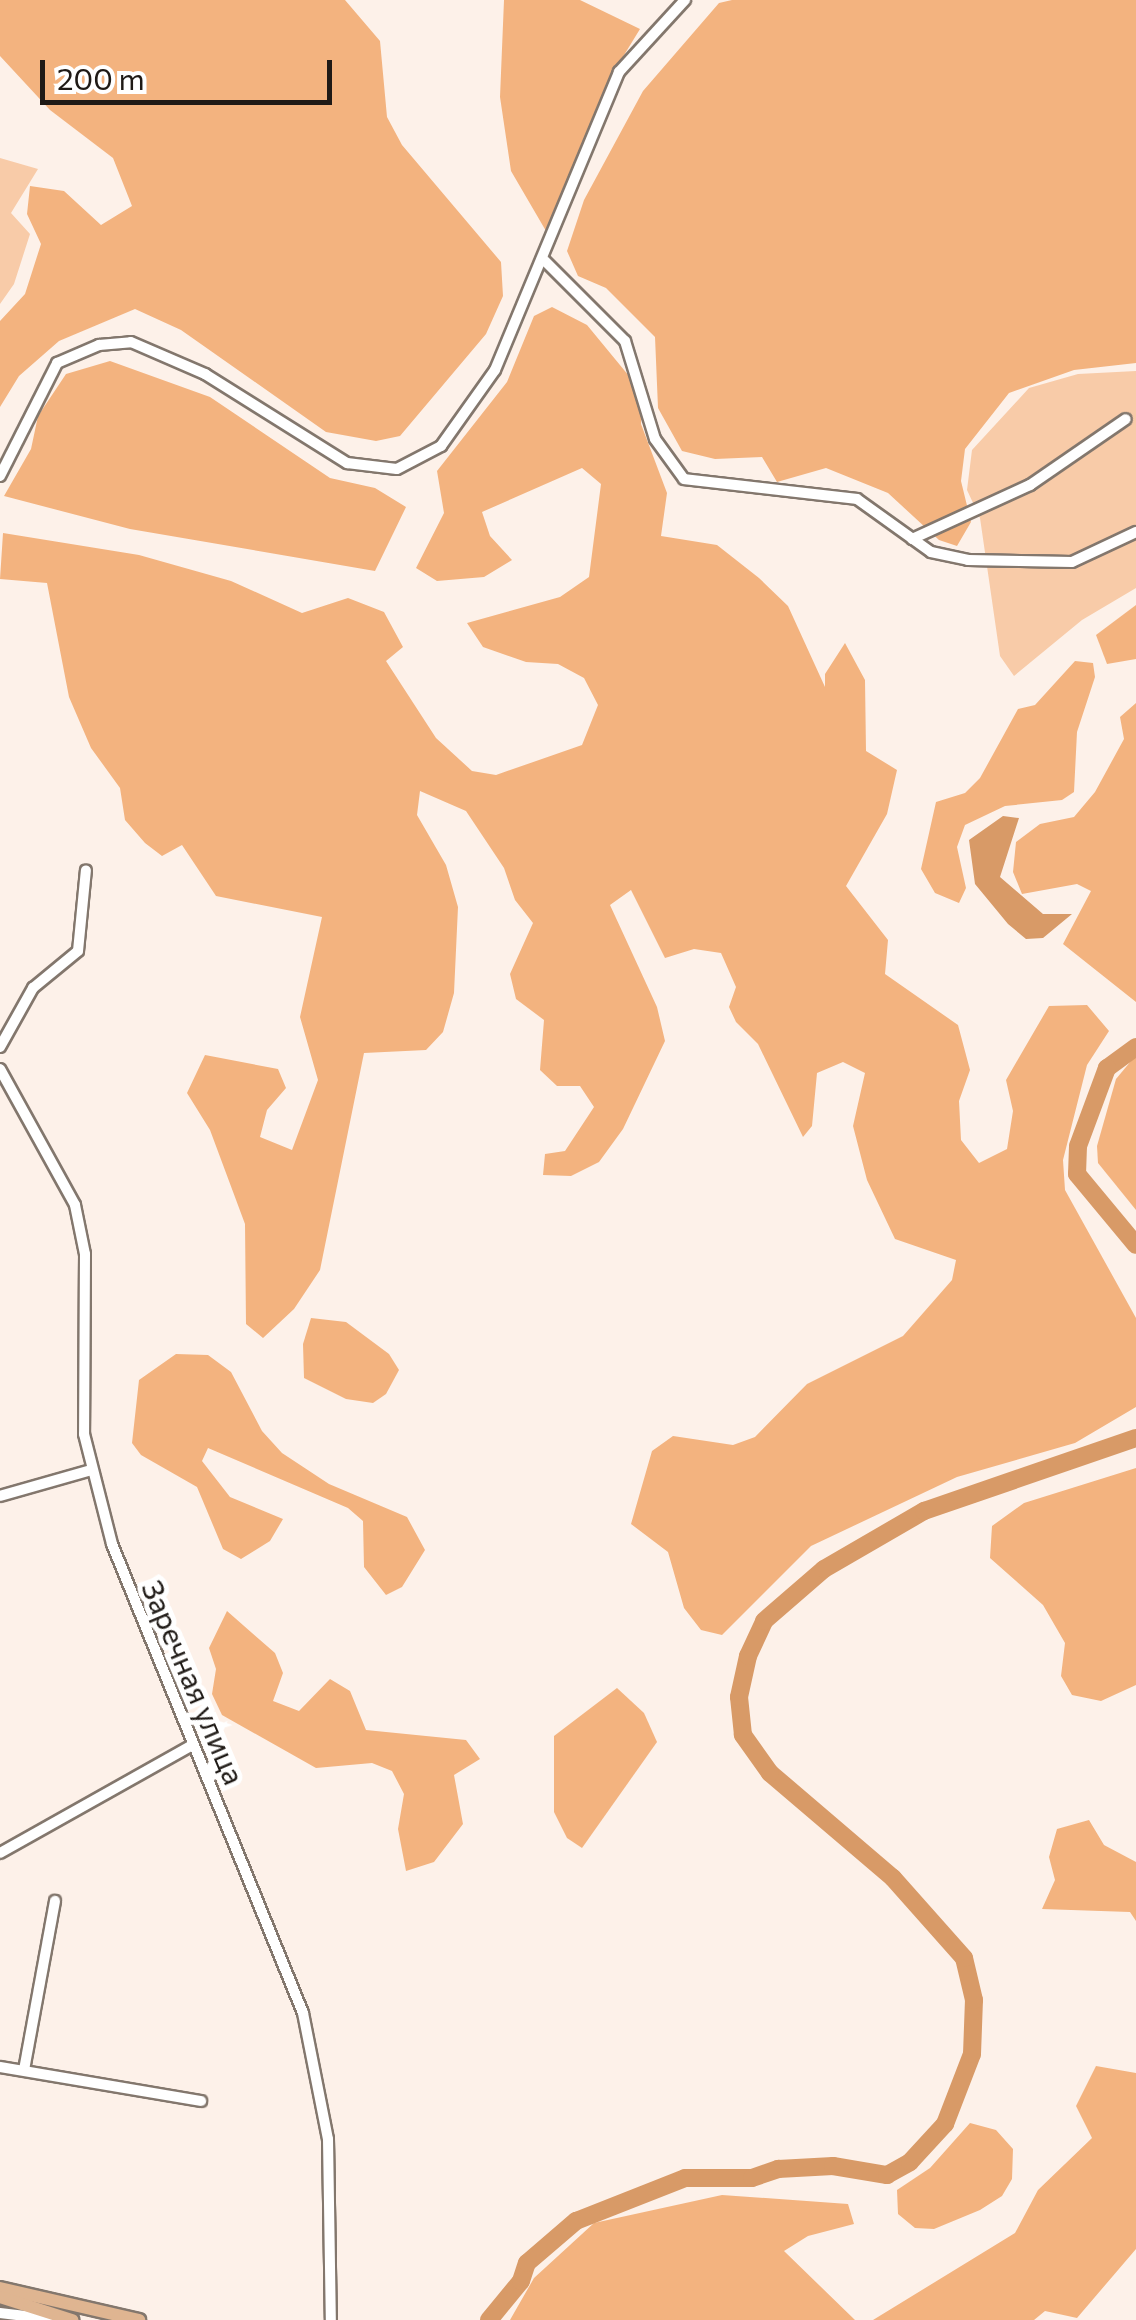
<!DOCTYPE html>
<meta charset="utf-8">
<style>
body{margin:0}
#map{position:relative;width:1136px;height:2320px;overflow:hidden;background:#fdf1e9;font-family:Commissioner,sans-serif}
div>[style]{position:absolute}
.green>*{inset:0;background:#f8cba8}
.forest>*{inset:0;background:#f3b37f}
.water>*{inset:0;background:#d89a67}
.river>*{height:18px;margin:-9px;padding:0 9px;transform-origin:9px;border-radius:9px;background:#d89a67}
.roads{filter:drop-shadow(2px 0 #83776d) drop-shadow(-2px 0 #83776d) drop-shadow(0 2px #83776d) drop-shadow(0 -2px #83776d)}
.minor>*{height:10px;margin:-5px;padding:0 5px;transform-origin:5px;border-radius:5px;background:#fff}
.major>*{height:12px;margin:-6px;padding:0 6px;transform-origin:6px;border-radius:6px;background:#dfb591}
span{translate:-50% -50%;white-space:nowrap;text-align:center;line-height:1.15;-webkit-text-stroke:10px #fff;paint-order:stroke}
.street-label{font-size:30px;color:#1f1a16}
.scale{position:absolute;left:40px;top:60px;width:292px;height:45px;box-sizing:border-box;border:5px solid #1f1a16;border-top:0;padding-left:12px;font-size:30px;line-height:35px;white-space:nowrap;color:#1f1a16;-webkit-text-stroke:8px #fff;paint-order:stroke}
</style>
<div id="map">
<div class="green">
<div style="clip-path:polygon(0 158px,38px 169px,11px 213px,30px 234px,14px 284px,0 304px)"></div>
<div style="clip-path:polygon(1136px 371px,1136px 588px,1082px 620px,1014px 676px,1000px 656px,980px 518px,967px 490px,972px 450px,1029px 388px,1078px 374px)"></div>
</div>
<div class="forest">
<div style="clip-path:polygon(0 0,345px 0,380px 41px,387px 117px,402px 145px,501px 262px,503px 296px,486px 334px,400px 436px,376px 441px,326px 432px,181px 330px,135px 309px,59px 341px,19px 376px,0 407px,0 321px,25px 294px,41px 244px,27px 214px,30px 186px,64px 191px,101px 225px,132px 206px,113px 158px,50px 110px,0 56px)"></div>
<div style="clip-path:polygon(504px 0,580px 0,640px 29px,610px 78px,546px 231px,511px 171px,500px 97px)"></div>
<div style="clip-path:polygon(732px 0,1136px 0,1136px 363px,1074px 370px,1009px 393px,965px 449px,961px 481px,971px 522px,957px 546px,939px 540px,888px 493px,826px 468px,777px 482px,762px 457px,715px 459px,682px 451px,658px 408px,655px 337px,606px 288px,578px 276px,567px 251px,584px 200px,643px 91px,719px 3px)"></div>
<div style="clip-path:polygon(552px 307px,587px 325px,643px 393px,641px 424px,667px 493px,661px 536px,717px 545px,759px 578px,788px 606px,825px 687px,825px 674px,845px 643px,865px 680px,866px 751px,897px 770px,887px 814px,846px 886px,888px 940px,885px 974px,958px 1025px,970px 1070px,959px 1101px,961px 1140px,979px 1163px,1007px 1149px,1013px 1111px,1006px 1080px,1049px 1006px,1087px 1005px,1109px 1031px,1087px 1065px,1063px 1160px,1065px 1190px,1136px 1318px,1136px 1407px,1075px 1443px,957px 1477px,811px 1546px,722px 1635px,701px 1630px,684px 1608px,668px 1552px,631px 1524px,652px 1451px,673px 1436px,733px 1445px,755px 1437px,807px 1384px,903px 1336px,952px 1280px,956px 1260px,895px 1239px,867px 1180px,853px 1126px,865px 1073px,843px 1062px,817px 1073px,812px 1126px,803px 1137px,758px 1044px,736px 1022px,729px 1007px,736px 987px,721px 953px,694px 949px,665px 958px,631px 890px,610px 905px,657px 1007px,665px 1041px,623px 1129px,599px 1162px,571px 1176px,543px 1175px,545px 1154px,565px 1151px,594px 1107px,580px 1086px,557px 1086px,540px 1070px,544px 1020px,516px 999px,510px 974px,533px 923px,515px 900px,504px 868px,466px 811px,420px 791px,417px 815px,446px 865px,458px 907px,454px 993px,443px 1032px,426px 1050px,364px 1053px,320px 1270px,294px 1309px,263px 1338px,246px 1324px,245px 1224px,210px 1130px,187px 1093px,205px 1055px,278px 1069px,286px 1088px,267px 1110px,260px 1137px,292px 1150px,318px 1080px,300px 1017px,322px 917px,216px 896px,182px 845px,162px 856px,145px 843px,125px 820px,120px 788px,91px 748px,69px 697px,47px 583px,0 579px,3px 533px,139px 555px,231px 581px,302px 613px,348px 598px,384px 612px,403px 647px,386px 661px,436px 738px,472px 771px,496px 775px,582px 745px,598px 705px,584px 678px,558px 664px,526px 662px,483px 647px,467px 623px,560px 597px,589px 577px,601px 484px,582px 468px,482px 512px,490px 536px,512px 560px,484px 577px,437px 581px,416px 568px,444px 513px,437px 471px,507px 382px,534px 316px)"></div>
<div style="clip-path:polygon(110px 361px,210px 397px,330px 478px,375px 488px,406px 507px,375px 571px,130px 529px,4px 496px,31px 449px,38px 416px,66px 374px)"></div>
<div style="clip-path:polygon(1136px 605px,1136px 659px,1107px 664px,1096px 635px)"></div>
<div style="clip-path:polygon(1075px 661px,1093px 663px,1095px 677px,1077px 732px,1074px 792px,1062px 800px,1005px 806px,965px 825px,957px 847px,966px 888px,959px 903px,935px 893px,921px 869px,936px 802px,965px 793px,980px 778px,1018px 709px,1035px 705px)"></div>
<div style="clip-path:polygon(1136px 703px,1136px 1002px,1063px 944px,1091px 891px,1077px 884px,1022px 894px,1013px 872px,1016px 842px,1040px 824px,1074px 817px,1095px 792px,1124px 739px,1120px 717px)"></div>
<div style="clip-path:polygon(1136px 1055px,1136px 1210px,1098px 1163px,1097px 1146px,1116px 1079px)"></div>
<div style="clip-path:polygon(311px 1318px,346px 1322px,389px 1354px,399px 1370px,386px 1394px,373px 1403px,346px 1399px,304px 1378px,303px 1344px)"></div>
<div style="clip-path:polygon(176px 1354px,208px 1355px,231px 1372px,262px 1431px,282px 1453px,329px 1484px,407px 1517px,425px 1550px,402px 1587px,386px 1595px,364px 1567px,363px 1521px,348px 1508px,208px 1448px,202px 1461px,230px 1497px,283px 1519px,270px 1541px,241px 1559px,223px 1549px,197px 1487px,141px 1455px,132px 1443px,139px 1380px)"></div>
<div style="clip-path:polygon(1136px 1468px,1136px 1685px,1101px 1701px,1072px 1695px,1061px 1676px,1065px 1643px,1043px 1605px,990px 1558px,992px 1526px,1024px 1503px)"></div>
<div style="clip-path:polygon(227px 1611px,275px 1653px,283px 1673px,273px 1701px,299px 1711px,330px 1679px,350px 1691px,366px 1730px,466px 1740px,480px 1759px,454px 1775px,463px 1824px,434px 1862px,406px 1871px,398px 1829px,404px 1794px,392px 1771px,372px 1763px,316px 1768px,222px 1715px,212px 1694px,216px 1669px,209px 1648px)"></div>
<div style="clip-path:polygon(617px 1688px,644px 1713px,657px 1742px,582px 1848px,567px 1838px,554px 1812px,554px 1736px)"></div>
<div style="clip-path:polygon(1089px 1820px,1104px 1845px,1136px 1862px,1136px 1921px,1130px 1912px,1042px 1909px,1055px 1880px,1049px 1857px,1057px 1829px)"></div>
<div style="clip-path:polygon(1096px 2066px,1136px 2073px,1136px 2249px,1077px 2318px,1045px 2311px,1034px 2320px,873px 2320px,1015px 2233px,1038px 2190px,1092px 2138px,1076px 2106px)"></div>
<div style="clip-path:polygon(970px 2123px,996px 2130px,1013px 2149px,1012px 2179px,1002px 2196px,980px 2210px,934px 2229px,915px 2228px,898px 2214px,897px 2190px,930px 2168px)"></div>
<div style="clip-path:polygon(722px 2195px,848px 2204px,854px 2224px,808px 2236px,784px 2251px,855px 2320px,510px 2320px,534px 2278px,594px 2223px)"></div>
</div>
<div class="water">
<div style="clip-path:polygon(1003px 816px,1019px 818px,1000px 877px,1043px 914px,1072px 914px,1043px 938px,1026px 939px,1008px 924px,975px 884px,969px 840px)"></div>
</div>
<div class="river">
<div style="left:1136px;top:1047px;width:36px;rotate:144deg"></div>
<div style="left:1107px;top:1068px;width:83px;rotate:110.4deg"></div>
<div style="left:1078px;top:1146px;width:28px;rotate:92deg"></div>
<div style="left:1077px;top:1174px;width:92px;rotate:50.3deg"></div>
<div style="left:489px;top:2320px;width:50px;rotate:-50.6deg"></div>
<div style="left:521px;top:2281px;width:19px;rotate:-72deg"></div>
<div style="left:527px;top:2263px;width:65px;rotate:-40.6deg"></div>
<div style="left:576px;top:2221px;width:117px;rotate:-21.5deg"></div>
<div style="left:685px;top:2178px;width:67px"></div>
<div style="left:752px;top:2178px;width:28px;rotate:-19deg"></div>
<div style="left:778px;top:2169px;width:55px;rotate:-3.1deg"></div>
<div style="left:833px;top:2166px;width:55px;rotate:9.5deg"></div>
<div style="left:887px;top:2175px;width:26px;rotate:-29deg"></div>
<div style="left:910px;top:2162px;width:52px;rotate:-47.4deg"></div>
<div style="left:945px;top:2124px;width:75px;rotate:-68.9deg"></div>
<div style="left:972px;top:2054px;width:54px;rotate:-87.9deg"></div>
<div style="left:974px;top:2000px;width:43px;rotate:-103.4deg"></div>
<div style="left:964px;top:1958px;width:107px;rotate:-131.6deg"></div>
<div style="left:893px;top:1878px;width:162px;rotate:-139.5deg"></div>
<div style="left:770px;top:1773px;width:47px;rotate:-125.4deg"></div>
<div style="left:743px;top:1735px;width:38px;rotate:-96deg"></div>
<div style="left:739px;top:1697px;width:42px;rotate:-77.6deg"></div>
<div style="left:748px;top:1656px;width:38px;rotate:-65deg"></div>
<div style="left:764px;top:1621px;width:79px;rotate:-40.9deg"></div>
<div style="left:824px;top:1569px;width:116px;rotate:-30.1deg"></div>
<div style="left:924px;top:1511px;width:224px;rotate:-19deg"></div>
</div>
<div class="roads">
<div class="minor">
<div style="left:545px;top:261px;width:113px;rotate:45deg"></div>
<div style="left:625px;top:341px;width:102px;rotate:73deg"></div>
<div style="left:655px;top:439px;width:49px;rotate:54.1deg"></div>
<div style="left:684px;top:479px;width:174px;rotate:6.6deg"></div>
<div style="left:857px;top:499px;width:91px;rotate:35.6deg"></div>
<div style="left:931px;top:552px;width:38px;rotate:12deg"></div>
<div style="left:968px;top:560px;width:104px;rotate:1.1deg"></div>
<div style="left:1072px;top:562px;width:71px;rotate:-25.1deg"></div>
<div style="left:0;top:476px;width:127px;rotate:-63.2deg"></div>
<div style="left:57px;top:363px;width:46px;rotate:-23.2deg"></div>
<div style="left:99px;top:345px;width:32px;rotate:-5deg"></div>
<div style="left:131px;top:342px;width:81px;rotate:23.4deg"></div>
<div style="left:205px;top:374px;width:168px;rotate:32.1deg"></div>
<div style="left:347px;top:463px;width:50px;rotate:6.8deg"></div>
<div style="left:397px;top:469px;width:50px;rotate:-27.6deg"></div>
<div style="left:441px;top:446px;width:93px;rotate:-54.6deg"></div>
<div style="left:495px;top:370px;width:323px;rotate:-67.4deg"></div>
<div style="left:619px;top:72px;width:98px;rotate:-47.5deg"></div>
<div style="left:912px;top:539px;width:130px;rotate:-24.6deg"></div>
<div style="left:1030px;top:485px;width:116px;rotate:-34.5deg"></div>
<div style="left:0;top:1047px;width:68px;rotate:-60.8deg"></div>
<div style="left:33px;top:988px;width:58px;rotate:-39.4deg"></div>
<div style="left:78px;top:951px;width:81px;rotate:-84.4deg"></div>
<div style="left:0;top:1069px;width:155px;rotate:61.1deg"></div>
<div style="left:75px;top:1205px;width:50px;rotate:78.5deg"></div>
<div style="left:85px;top:1254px;width:180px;rotate:90.3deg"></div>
<div style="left:84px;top:1434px;width:114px;rotate:75.7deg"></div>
<div style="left:112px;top:1544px;width:506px;rotate:67.84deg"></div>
<div style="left:303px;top:2013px;width:128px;rotate:78.8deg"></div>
<div style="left:328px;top:2139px;width:181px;rotate:89.1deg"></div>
<div style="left:0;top:1496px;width:95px;rotate:-15.9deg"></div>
<div style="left:0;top:1853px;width:219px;rotate:-29.3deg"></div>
<div style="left:0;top:2067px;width:204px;rotate:9.6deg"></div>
<div style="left:24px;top:2070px;width:172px;rotate:-79.6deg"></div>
<div style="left:0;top:2313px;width:59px;rotate:6.8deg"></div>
</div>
<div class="major">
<div style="left:0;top:2288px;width:143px;rotate:13deg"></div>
<div style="left:0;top:2297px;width:76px;rotate:17.7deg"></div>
</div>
</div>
<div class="street-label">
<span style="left:194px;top:1682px;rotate:67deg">Заречная улица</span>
</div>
<div class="scale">200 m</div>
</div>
